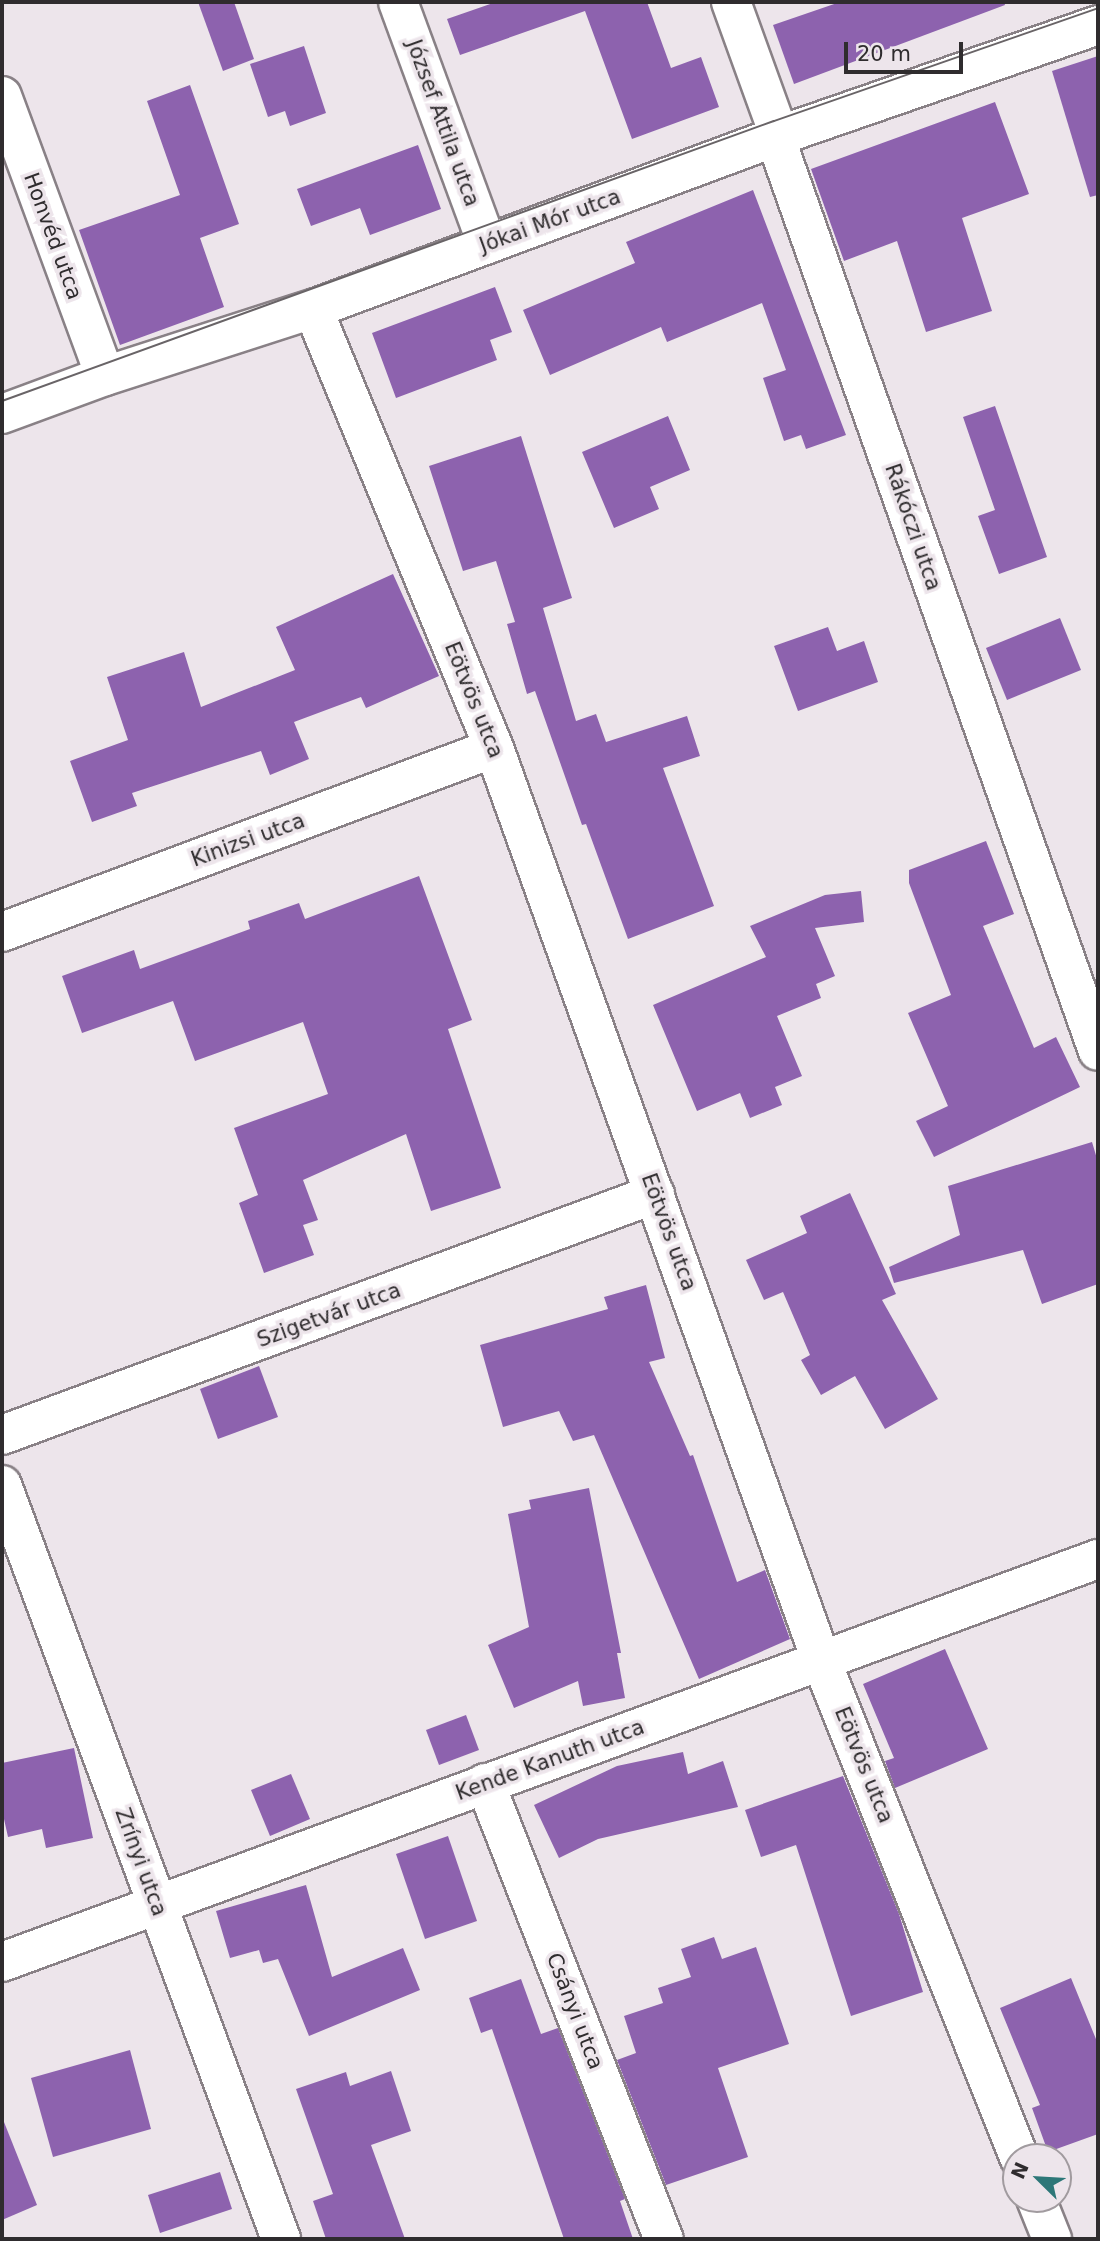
<!DOCTYPE html>
<html>
<head>
<meta charset="utf-8">
<style>
	body { margin:0 }
	#map { position:relative; width:1100px; height:2241px; overflow:hidden; background:#ede5eb; font-family:"DejaVu Sans",sans-serif }
	div>[style] { position:absolute }
	.building>* { inset:0; background:#8d62ae }
	.roads { filter:drop-shadow(2px 0 #898186) drop-shadow(-2px 0 #898186) drop-shadow(0 2px #898186) drop-shadow(0 -2px #898186) }
	.minor>* { height:38px; margin:-19px; padding:0 19px; transform-origin:19px; border-radius:19px; background:#fff }
	.tram>* { height:2px; margin:-1px; padding:0 1px; transform-origin:1px; border-radius:1px; background:#696467 }
	span { translate:-50% -50%; white-space:nowrap; text-align:center; line-height:1.15; -webkit-text-stroke:7px #ede5eb; paint-order:stroke }
	.street-label { font-size:21px; color:#2f2c2e }
	.frame { position:absolute; inset:0; border:4px solid #2f2c2e; pointer-events:none }
	.north { position:absolute; left:1002px; top:2143px; width:70px; height:70px; box-sizing:border-box; background:#ede5eb; border:2px solid #a19b9f; border-radius:50%; rotate:294deg; font-size:19px; font-weight:700; line-height:28px; text-align:center; color:#2f2c2e }
	.north::after { content:''; display:block; margin:auto; width:24px; height:32px; background:#2d7778; clip-path:polygon(50% 0,100% 100%,50% 72%,0 100%) }
	.scale { position:absolute; left:844px; top:42px; width:119px; height:32px; box-sizing:border-box; border:4px solid #2f2c2e; border-top:0; padding-left:9px; font-size:21px; line-height:24px; white-space:nowrap; color:#2f2c2e; -webkit-text-stroke:5px #ede5eb; paint-order:stroke }
</style>
</head>
<body>
<div id="map">
	<div class="building">
		<div style="clip-path:polygon(198px 2px,234px 2px,254px 59px,223px 71px)"></div>
		<div style="clip-path:polygon(496px 2px,647px 2px,671px 68px,701px 57px,719px 107px,632px 139px,585px 11px,460px 55px,447px 19px)"></div>
		<div style="clip-path:polygon(840px 2px,1004px 2px,1005px 5px,794px 84px,773px 25px)"></div>
		<div style="clip-path:polygon(304px 46px,326px 113px,290px 126px,285px 111px,268px 117px,250px 64px)"></div>
		<div style="clip-path:polygon(1098px 56px,1098px 195px,1090px 197px,1052px 71px)"></div>
		<div style="clip-path:polygon(190px 85px,239px 224px,200px 238px,224px 307px,120px 345px,79px 230px,180px 195px,147px 101px)"></div>
		<div style="clip-path:polygon(995px 102px,1029px 194px,962px 218px,992px 311px,926px 332px,897px 241px,844px 261px,811px 169px)"></div>
		<div style="clip-path:polygon(418px 145px,441px 209px,370px 235px,360px 208px,311px 226px,297px 189px)"></div>
		<div style="clip-path:polygon(753px 190px,846px 435px,806px 449px,801px 435px,784px 441px,763px 378px,786px 370px,762px 303px,667px 342px,661px 327px,550px 375px,523px 310px,635px 263px,626px 242px)"></div>
		<div style="clip-path:polygon(495px 287px,512px 332px,490px 340px,497px 360px,396px 398px,372px 333px)"></div>
		<div style="clip-path:polygon(995px 406px,1047px 557px,999px 574px,978px 516px,995px 510px,963px 417px)"></div>
		<div style="clip-path:polygon(668px 416px,690px 470px,650px 487px,659px 509px,614px 528px,582px 452px)"></div>
		<div style="clip-path:polygon(521px 436px,572px 598px,543px 608px,576px 721px,596px 714px,606px 742px,687px 716px,700px 756px,663px 768px,714px 906px,628px 939px,586px 824px,582px 825px,535px 691px,527px 694px,507px 624px,515px 622px,496px 561px,463px 571px,429px 466px)"></div>
		<div style="clip-path:polygon(393px 574px,439px 676px,366px 708px,361px 697px,294px 722px,309px 759px,270px 775px,261px 751px,132px 793px,137px 806px,92px 822px,70px 761px,128px 740px,107px 677px,184px 652px,201px 707px,295px 670px,276px 627px)"></div>
		<div style="clip-path:polygon(1060px 618px,1081px 670px,1007px 700px,986px 648px)"></div>
		<div style="clip-path:polygon(828px 627px,837px 651px,864px 641px,878px 682px,798px 711px,774px 646px)"></div>
		<div style="clip-path:polygon(986px 841px,1014px 914px,983px 926px,1034px 1048px,1056px 1037px,1080px 1087px,934px 1157px,916px 1121px,948px 1106px,908px 1013px,951px 995px,909px 883px,909px 870px)"></div>
		<div style="clip-path:polygon(419px 876px,472px 1020px,448px 1029px,501px 1188px,431px 1211px,406px 1134px,303px 1180px,318px 1220px,303px 1225px,314px 1255px,264px 1273px,239px 1203px,258px 1195px,234px 1128px,328px 1094px,303px 1022px,195px 1061px,173px 1001px,82px 1033px,62px 976px,134px 950px,140px 969px,250px 929px,248px 921px,299px 903px,305px 919px)"></div>
		<div style="clip-path:polygon(861px 891px,864px 922px,815px 928px,835px 976px,816px 984px,821px 998px,777px 1016px,802px 1076px,775px 1087px,782px 1105px,750px 1118px,740px 1093px,697px 1111px,653px 1005px,766px 957px,750px 926px,825px 895px)"></div>
		<div style="clip-path:polygon(1092px 1142px,1098px 1162px,1098px 1284px,1042px 1304px,1023px 1250px,894px 1283px,889px 1267px,960px 1235px,948px 1186px)"></div>
		<div style="clip-path:polygon(850px 1193px,896px 1294px,882px 1300px,938px 1399px,885px 1429px,855px 1376px,821px 1395px,801px 1360px,810px 1355px,783px 1292px,764px 1300px,746px 1260px,807px 1233px,800px 1216px)"></div>
		<div style="clip-path:polygon(646px 1285px,665px 1358px,649px 1362px,690px 1456px,693px 1455px,737px 1582px,765px 1570px,790px 1639px,699px 1679px,594px 1435px,573px 1441px,559px 1411px,503px 1427px,480px 1345px,608px 1309px,604px 1297px)"></div>
		<div style="clip-path:polygon(259px 1366px,278px 1417px,218px 1439px,200px 1389px)"></div>
		<div style="clip-path:polygon(589px 1488px,621px 1653px,617px 1653px,625px 1698px,583px 1706px,578px 1681px,514px 1708px,488px 1645px,529px 1627px,508px 1514px,531px 1509px,529px 1500px)"></div>
		<div style="clip-path:polygon(945px 1649px,988px 1749px,895px 1788px,885px 1761px,894px 1758px,863px 1684px)"></div>
		<div style="clip-path:polygon(466px 1715px,479px 1750px,439px 1765px,426px 1730px)"></div>
		<div style="clip-path:polygon(74px 1748px,93px 1838px,46px 1848px,42px 1829px,8px 1837px,2px 1810px,2px 1763px)"></div>
		<div style="clip-path:polygon(683px 1752px,688px 1774px,723px 1761px,738px 1807px,598px 1839px,559px 1858px,534px 1805px,617px 1766px)"></div>
		<div style="clip-path:polygon(291px 1774px,310px 1819px,270px 1836px,251px 1790px)"></div>
		<div style="clip-path:polygon(843px 1776px,899px 1914px,923px 1992px,851px 2016px,796px 1845px,761px 1857px,745px 1810px)"></div>
		<div style="clip-path:polygon(448px 1836px,477px 1921px,425px 1939px,396px 1854px)"></div>
		<div style="clip-path:polygon(306px 1885px,332px 1977px,403px 1948px,420px 1990px,309px 2036px,278px 1959px,263px 1963px,259px 1950px,230px 1958px,216px 1911px)"></div>
		<div style="clip-path:polygon(714px 1937px,722px 1959px,756px 1947px,789px 2044px,718px 2068px,748px 2157px,666px 2185px,617px 2060px,636px 2053px,624px 2016px,663px 2003px,658px 1988px,691px 1977px,681px 1949px)"></div>
		<div style="clip-path:polygon(1071px 1978px,1098px 2044px,1098px 2134px,1048px 2152px,1032px 2108px,1040px 2105px,1000px 2008px)"></div>
		<div style="clip-path:polygon(521px 1979px,541px 2034px,558px 2028px,625px 2199px,620px 2201px,633px 2239px,564px 2239px,492px 2029px,481px 2033px,469px 1998px)"></div>
		<div style="clip-path:polygon(130px 2050px,151px 2129px,53px 2157px,31px 2078px)"></div>
		<div style="clip-path:polygon(391px 2071px,411px 2131px,371px 2145px,405px 2239px,326px 2239px,313px 2201px,333px 2194px,296px 2089px,346px 2072px,350px 2086px)"></div>
		<div style="clip-path:polygon(4px 2122px,37px 2205px,2px 2220px,2px 2123px)"></div>
		<div style="clip-path:polygon(220px 2172px,232px 2209px,160px 2233px,148px 2195px)"></div>
	</div>
	<div class="roads">
		<div class="minor">
			<div style="left:398px;top:2px;width:258px;rotate:69.8deg"></div>
			<div style="left:731px;top:2px;width:127px;rotate:70.1deg"></div>
			<div style="left:774px;top:121px;width:16px;rotate:86deg"></div>
			<div style="left:775px;top:137px;width:969px;rotate:70.54deg"></div>
			<div style="left:2px;top:96px;width:298px;rotate:69.8deg"></div>
			<div style="left:313px;top:309px;width:475px;rotate:67.6deg"></div>
			<div style="left:494px;top:748px;width:969px;rotate:70.27deg"></div>
			<div style="left:821px;top:1660px;width:535px;rotate:68.28deg"></div>
			<div style="left:2px;top:414px;width:110px;rotate:-20.3deg"></div>
			<div style="left:105px;top:376px;width:219px;rotate:-17.9deg"></div>
			<div style="left:313px;top:309px;width:493px;rotate:-20.4deg"></div>
			<div style="left:775px;top:137px;width:342px;rotate:-19.1deg"></div>
			<div style="left:2px;top:932px;width:525px;rotate:-20.5deg"></div>
			<div style="left:2px;top:1435px;width:696px;rotate:-20.26deg"></div>
			<div style="left:2px;top:1485px;width:804px;rotate:69.69deg"></div>
			<div style="left:485px;top:1783px;width:490px;rotate:68.6deg"></div>
			<div style="left:2px;top:1962px;width:1168px;rotate:-20.19deg"></div>
			<div style="left:1036px;top:2199px;width:43px;rotate:68.2deg"></div>
		</div>
	</div>
	<div class="tram">
		<div style="left:2px;top:401px;width:821px;rotate:-19.94deg"></div>
		<div style="left:774px;top:121px;width:343px;rotate:-19.2deg"></div>
	</div>
	<div class="street-label">
		<span style="left:443px;top:123px;rotate:70deg">József Attila utca</span>
		<span style="left:550px;top:221px;rotate:-20deg">Jókai Mór utca</span>
		<span style="left:53px;top:236px;rotate:70deg">Honvéd utca</span>
		<span style="left:913px;top:527px;rotate:71deg">Rákóczi utca</span>
		<span style="left:474px;top:700px;rotate:68deg">Eötvös utca</span>
		<span style="left:248px;top:840px;rotate:-20deg">Kinizsi utca</span>
		<span style="left:669px;top:1232px;rotate:70deg">Eötvös utca</span>
		<span style="left:329px;top:1315px;rotate:-20deg">Szigetvár utca</span>
		<span style="left:550px;top:1760px;rotate:-20deg">Kende Kanuth utca</span>
		<span style="left:864px;top:1765px;rotate:68deg">Eötvös utca</span>
		<span style="left:141px;top:1862px;rotate:70deg">Zrínyi utca</span>
		<span style="left:575px;top:2011px;rotate:69deg">Csányi utca</span>
	</div>
	<div class="frame"></div>
	<div class="north">N</div>
	<div class="scale">20 m</div>
</div>
</body>
</html>
